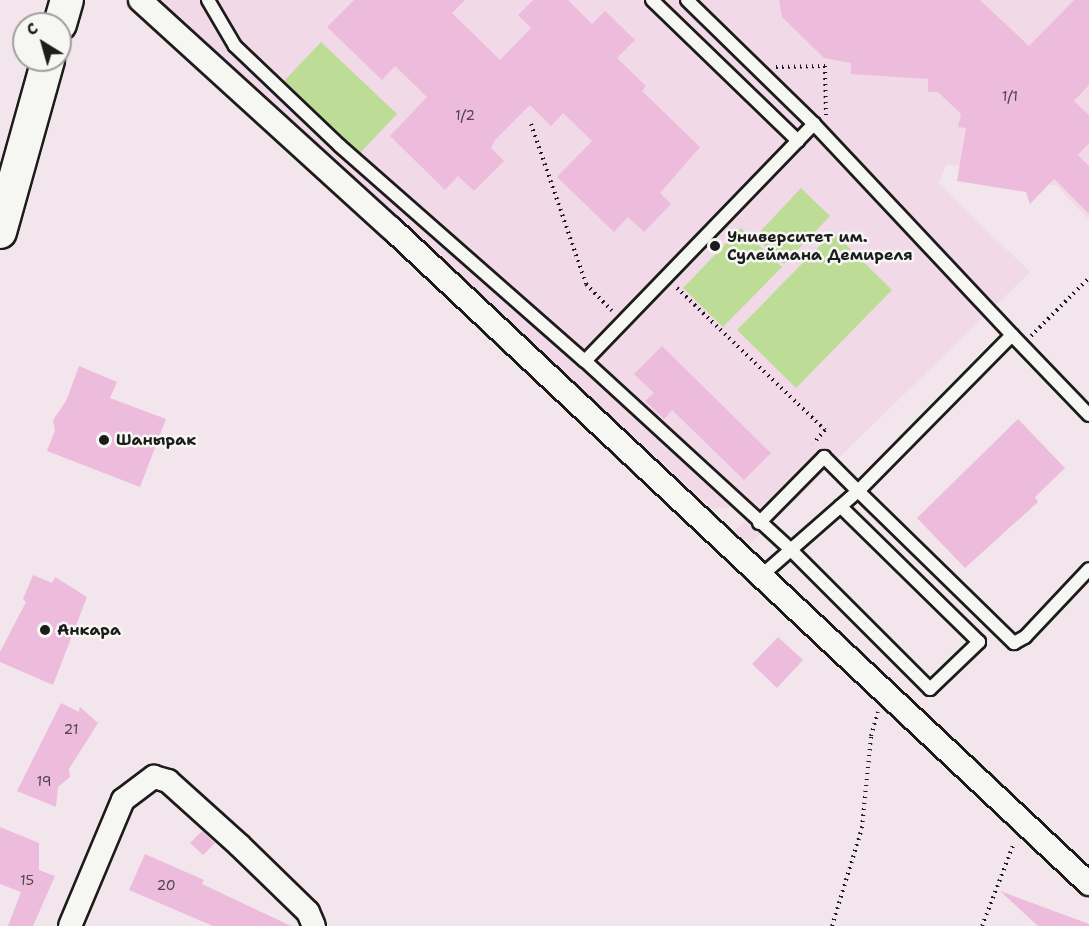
<!DOCTYPE html>
<html>
<head>
<meta charset="utf-8">
<style>
	body { margin:0 }
	#map { position:relative; width:1089px; height:926px; overflow:hidden; background:#f3e5ec; font-family:"Shantell Sans",sans-serif }
	div>[style] { position:absolute }
	.built>* { inset:0; background:#f1d9e8 }
	.green>* { inset:0; background:#bddd96 }
	.building>* { inset:0; background:#edbcdd }
	.path>* { height:4px; margin-top:-2px; transform-origin:0; background:repeating-linear-gradient(90deg,#1c1c1c 0 1.5px,transparent 0 6px) }
	.roads { filter:drop-shadow(2px 0 #1c1c1c) drop-shadow(-2px 0 #1c1c1c) drop-shadow(0 2px #1c1c1c) drop-shadow(0 -2px #1c1c1c) }
	.service>* { height:12px; margin:-6px; padding:0 6px; transform-origin:6px; border-radius:6px; background:#f6f6f2 }
	.minor>* { height:22px; margin:-11px; padding:0 11px; transform-origin:11px; border-radius:11px; background:#f6f6f2 }
	.secondary>* { height:32px; margin:-16px; padding:0 16px; transform-origin:16px; border-radius:16px; background:#f6f6f2 }
	.dots>* { width:16px; height:16px; translate:-50% -50%; box-sizing:border-box; border:3px solid #f6f6f2; border-radius:50% }
	span { translate:-50% -50%; white-space:nowrap; text-align:center; line-height:1.15; -webkit-text-stroke:5px #f6f6f2; paint-order:stroke }
	.number-label { font-size:14px; color:#50444c }
	.number-label span { -webkit-text-stroke-width:0 }
	.poi-label { font-size:16px; color:#1c1c1c; font-weight:700 }
	.left { translate:0 -50%; text-align:left }
	.north { position:absolute; left:12px; top:12px; width:60px; height:60px; box-sizing:border-box; background:#f6f6f2; border:2px solid #9f9f9c; border-radius:50%; rotate:323deg; font-size:16px; font-weight:700; line-height:24px; text-align:center; color:#1c1c1c }
	.north::after { content:''; display:block; margin:auto; width:21px; height:27px; background:#1c1c1c; clip-path:polygon(50% 0,100% 100%,50% 72%,0 100%) }
</style>
</head>
<body>
<div id="map">
	<div class="built">
		<div style="clip-path:polygon(161px 0,1089px 0,1089px 220px,1057px 186px,946px 164px,939px 184px,1030px 272px,750px 544px,733px 531px,746px 521px,731px 507px,712px 509px)"></div>
	</div>
	<div class="green">
		<div style="clip-path:polygon(321px 42px,397px 114px,360px 153px,284px 81px)"></div>
		<div style="clip-path:polygon(801px 188px,830px 216px,784px 264px,755px 237px)"></div>
		<div style="clip-path:polygon(741px 228px,782px 267px,723px 327px,683px 288px)"></div>
		<div style="clip-path:polygon(833px 232px,892px 290px,796px 388px,737px 330px)"></div>
	</div>
	<div class="building">
		<div style="clip-path:polygon(354px 0,465px 0,452px 13px,500px 60px,531px 28px,518px 15px,533px 0,568px 0,592px 24px,605px 11px,635px 40px,617px 58px,646px 86px,642px 91px,700px 147px,660px 193px,671px 204px,644px 232px,628px 217px,614px 232px,557px 177px,592px 141px,563px 113px,551px 126px,530px 105px,495px 140px,491px 148px,504px 161px,474px 191px,458px 176px,445px 190px,390px 136px,427px 97px,395px 66px,382px 80px,327px 27px)"></div>
		<div style="clip-path:polygon(779px 0,980px 0,1029px 46px,1074px 0,1089px 0,1089px 85px,1074px 101px,1089px 115px,1089px 143px,1078px 155px,1089px 166px,1089px 214px,1054px 179px,1030px 204px,1026px 192px,957px 181px,966px 128px,958px 127px,961px 114px,938px 92px,928px 92px,928px 79px,851px 74px,851px 63px,824px 58px,782px 17px)"></div>
		<div style="clip-path:polygon(662px 346px,771px 453px,744px 480px,672px 410px,664px 419px,645px 401px,654px 393px,634px 374px)"></div>
		<div style="clip-path:polygon(79px 366px,117px 382px,110px 398px,166px 419px,140px 487px,47px 451px,55px 430px,53px 420px,66px 401px)"></div>
		<div style="clip-path:polygon(1018px 419px,1065px 468px,1035px 497px,1038px 502px,965px 568px,917px 518px)"></div>
		<div style="clip-path:polygon(33px 575px,52px 583px,55px 577px,87px 597px,53px 685px,0 662px,0 652px,26px 602px,23px 599px)"></div>
		<div style="clip-path:polygon(778px 637px,803px 660px,777px 688px,752px 664px)"></div>
		<div style="clip-path:polygon(61px 703px,79px 712px,80px 707px,98px 723px,69px 769px,70px 777px,58px 787px,56px 807px,17px 791px)"></div>
		<div style="clip-path:polygon(0 827px,39px 843px,39px 870px,55px 876px,33px 926px,8px 926px,21px 892px,0 884px)"></div>
		<div style="clip-path:polygon(202px 831px,215px 843px,203px 855px,190px 843px)"></div>
		<div style="clip-path:polygon(145px 854px,204px 880px,202px 884px,291px 926px,213px 926px,129px 890px)"></div>
		<div style="clip-path:polygon(1000px 891px,1089px 924px,1089px 926px,1038px 926px)"></div>
	</div>
	<div class="path">
		<div style="left:776px;top:67px;width:49px;rotate:-1.2deg"></div>
		<div style="left:825px;top:66px;width:49px;rotate:88.8deg"></div>
		<div style="left:531px;top:124px;width:169px;rotate:71deg"></div>
		<div style="left:586px;top:284px;width:37px;rotate:46deg"></div>
		<div style="left:677px;top:288px;width:205px;rotate:43.8deg"></div>
		<div style="left:825px;top:430px;width:18px;rotate:131deg"></div>
		<div style="left:1031px;top:336px;width:82px;rotate:-45deg"></div>
		<div style="left:832px;top:926px;width:102px;rotate:-73deg"></div>
		<div style="left:862px;top:828px;width:92px;rotate:-84.4deg"></div>
		<div style="left:871px;top:736px;width:25px;rotate:-74deg"></div>
		<div style="left:982px;top:926px;width:89px;rotate:-68.9deg"></div>
	</div>
	<div class="roads">
		<div class="service">
			<div style="left:208px;top:0;width:53px;rotate:59.6deg"></div>
			<div style="left:235px;top:46px;width:145px;rotate:43.6deg"></div>
			<div style="left:340px;top:146px;width:326px;rotate:41.3deg"></div>
			<div style="left:585px;top:361px;width:330px;rotate:-46deg"></div>
			<div style="left:652px;top:0;width:203px;rotate:44deg"></div>
			<div style="left:687px;top:0;width:177px;rotate:44.3deg"></div>
			<div style="left:814px;top:124px;width:289px;rotate:46.8deg"></div>
			<div style="left:585px;top:361px;width:278px;rotate:42.5deg"></div>
			<div style="left:790px;top:549px;width:198px;rotate:45deg"></div>
			<div style="left:930px;top:689px;width:68px;rotate:-43.8deg"></div>
			<div style="left:979px;top:642px;width:194px;rotate:-135.6deg"></div>
			<div style="left:1089px;top:415px;width:111px;rotate:-133.9deg"></div>
			<div style="left:1012px;top:335px;width:219px;rotate:134.6deg"></div>
			<div style="left:858px;top:491px;width:218px;rotate:44.3deg"></div>
			<div style="left:1014px;top:643px;width:13px;rotate:-29deg"></div>
			<div style="left:1025px;top:637px;width:93px;rotate:-46.7deg"></div>
			<div style="left:759px;top:523px;width:93px;rotate:-45.4deg"></div>
			<div style="left:824px;top:457px;width:48px;rotate:45deg"></div>
			<div style="left:858px;top:491px;width:128px;rotate:138.8deg"></div>
		</div>
		<div class="minor">
			<div style="left:140px;top:0;width:339px;rotate:42.3deg"></div>
			<div style="left:391px;top:228px;width:958px;rotate:43.22deg"></div>
			<div style="left:70px;top:926px;width:137px;rotate:-67.2deg"></div>
			<div style="left:123px;top:800px;width:39px;rotate:-37deg"></div>
			<div style="left:154px;top:777px;width:15px;rotate:16deg"></div>
			<div style="left:168px;top:781px;width:96px;rotate:42deg"></div>
			<div style="left:239px;top:845px;width:96px;rotate:44.2deg"></div>
			<div style="left:308px;top:912px;width:15px;rotate:67deg"></div>
		</div>
		<div class="secondary">
			<div style="left:60px;top:24px;width:25px;rotate:-74deg"></div>
			<div style="left:0;top:232px;width:179px;rotate:-74.4deg"></div>
		</div>
	</div>
	<div class="dots">
		<div style="left:715px;top:246px;background:#1c1c1c"></div>
		<div style="left:104px;top:440px;background:#1c1c1c"></div>
		<div style="left:45px;top:630px;background:#1c1c1c"></div>
	</div>
	<div class="number-label">
		<span style="left:1010px;top:96px">1/1</span>
		<span style="left:465px;top:115px">1/2</span>
		<span style="left:71px;top:729px">21</span>
		<span style="left:44px;top:781px">19</span>
		<span style="left:27px;top:880px">15</span>
		<span style="left:166px;top:885px">20</span>
	</div>
	<div class="poi-label">
		<span class="left" style="left:727px;top:246px">Университет им.<br>Сулеймана Демиреля</span>
		<span class="left" style="left:116px;top:440px">Шанырак</span>
		<span class="left" style="left:57px;top:630px">Анкара</span>
	</div>
	<div class="north">С</div>
</div>
</body>
</html>
